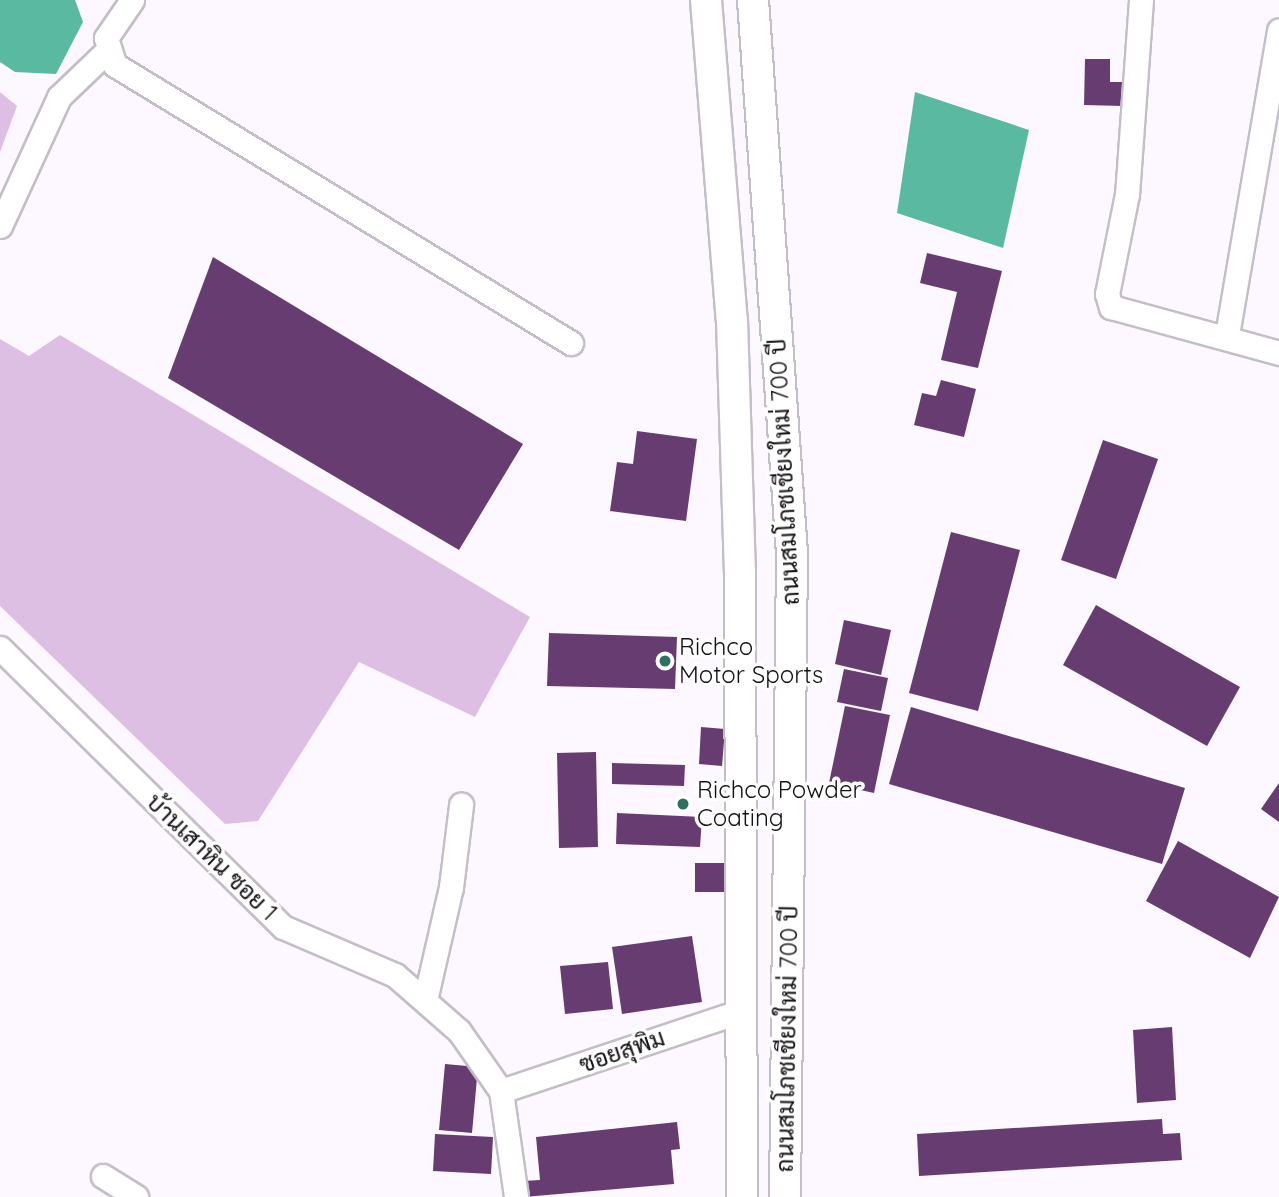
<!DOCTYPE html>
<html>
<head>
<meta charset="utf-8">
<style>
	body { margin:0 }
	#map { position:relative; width:1279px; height:1197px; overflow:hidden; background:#fdf7ff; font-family:Quicksand,Sarabun,sans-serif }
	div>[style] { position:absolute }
	.green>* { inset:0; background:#ddbfe4 }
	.water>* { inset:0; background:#5ab9a1 }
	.building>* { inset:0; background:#663c71 }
	.roads { filter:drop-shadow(2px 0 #c5bdc7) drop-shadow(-2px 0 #c5bdc7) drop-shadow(0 2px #c5bdc7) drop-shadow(0 -2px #c5bdc7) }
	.minor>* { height:23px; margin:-11.5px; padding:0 11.5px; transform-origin:11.5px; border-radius:11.5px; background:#fff }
	.major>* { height:30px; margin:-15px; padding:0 15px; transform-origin:15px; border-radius:15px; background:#fff }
	.dots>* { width:19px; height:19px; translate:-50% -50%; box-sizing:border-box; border:4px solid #fff; border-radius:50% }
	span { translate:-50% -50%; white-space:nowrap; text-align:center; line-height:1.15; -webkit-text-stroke:7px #fff; paint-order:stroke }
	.street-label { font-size:24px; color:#141115 }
	.poi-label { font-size:24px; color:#141115 }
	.left { translate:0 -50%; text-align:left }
</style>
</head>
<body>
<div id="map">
	<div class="green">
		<div style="clip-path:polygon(0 92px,17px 106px,0 152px)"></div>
		<div style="clip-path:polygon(60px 335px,530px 617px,475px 717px,359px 662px,258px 821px,225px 824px,0 606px,0 339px,29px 356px)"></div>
	</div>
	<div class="water">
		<div style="clip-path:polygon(0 0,75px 0,83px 22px,56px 74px,15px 72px,0 62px)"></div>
		<div style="clip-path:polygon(915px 92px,1029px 130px,1003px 248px,897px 213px)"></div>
	</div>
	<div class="building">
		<div style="clip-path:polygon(1085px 59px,1110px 59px,1110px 82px,1123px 82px,1123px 106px,1084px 105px)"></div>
		<div style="clip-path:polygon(927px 253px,1002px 271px,978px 368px,941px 360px,957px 292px,920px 283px)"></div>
		<div style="clip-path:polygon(213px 257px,523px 444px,459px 550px,168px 378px)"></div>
		<div style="clip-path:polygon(941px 380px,976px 389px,964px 437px,914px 425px,922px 393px,936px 396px)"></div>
		<div style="clip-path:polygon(637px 431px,697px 439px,686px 521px,610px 511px,617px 462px,633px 464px)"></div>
		<div style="clip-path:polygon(1103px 440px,1158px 459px,1116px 579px,1061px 560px)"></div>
		<div style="clip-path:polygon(951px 532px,1020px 550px,978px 711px,909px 693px)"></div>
		<div style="clip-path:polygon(1096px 605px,1240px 687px,1207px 746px,1063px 665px)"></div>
		<div style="clip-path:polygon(844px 620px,891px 630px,881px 675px,835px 664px)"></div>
		<div style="clip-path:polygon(549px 633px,677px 637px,675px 689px,547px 686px)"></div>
		<div style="clip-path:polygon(844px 669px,888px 678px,881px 711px,837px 702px)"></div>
		<div style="clip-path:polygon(845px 706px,890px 715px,874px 793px,829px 783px)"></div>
		<div style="clip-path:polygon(911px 707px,1185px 788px,1162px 864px,889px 784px)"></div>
		<div style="clip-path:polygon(701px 727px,725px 729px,722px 766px,699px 764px)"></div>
		<div style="clip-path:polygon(596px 752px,598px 847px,559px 848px,557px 753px)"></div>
		<div style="clip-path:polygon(612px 763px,685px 765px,684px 786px,612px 784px)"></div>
		<div style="clip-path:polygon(1279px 783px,1279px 822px,1261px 809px)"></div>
		<div style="clip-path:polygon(617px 813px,702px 817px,700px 847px,616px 844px)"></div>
		<div style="clip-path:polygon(1178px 841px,1279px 897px,1250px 958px,1146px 901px)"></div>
		<div style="clip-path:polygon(695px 863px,726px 863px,725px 892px,695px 892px)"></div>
		<div style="clip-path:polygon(692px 936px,702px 1002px,622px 1014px,612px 947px)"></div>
		<div style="clip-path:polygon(608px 962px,613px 1009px,565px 1014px,560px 966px)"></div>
		<div style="clip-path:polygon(1172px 1027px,1176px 1100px,1137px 1103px,1133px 1030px)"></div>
		<div style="clip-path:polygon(445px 1064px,478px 1067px,472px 1133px,439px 1130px)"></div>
		<div style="clip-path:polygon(1162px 1119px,1163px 1134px,1180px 1133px,1182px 1160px,919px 1176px,917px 1134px)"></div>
		<div style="clip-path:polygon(677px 1122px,680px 1149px,671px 1150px,674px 1184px,524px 1197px,523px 1181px,540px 1180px,536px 1137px)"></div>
		<div style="clip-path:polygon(435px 1134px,493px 1137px,491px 1174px,433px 1171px)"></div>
	</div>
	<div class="roads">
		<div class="minor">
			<div style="left:132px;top:0;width:46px;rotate:124.4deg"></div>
			<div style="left:106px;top:38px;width:28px;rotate:72deg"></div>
			<div style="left:115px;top:65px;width:534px;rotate:31.37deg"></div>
			<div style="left:1141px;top:0;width:195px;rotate:94.1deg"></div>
			<div style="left:1127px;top:194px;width:102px;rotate:101.3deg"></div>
			<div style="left:1107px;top:294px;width:14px;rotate:73deg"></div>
			<div style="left:1111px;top:307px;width:174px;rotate:15.3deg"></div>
			<div style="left:0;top:226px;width:142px;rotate:-65.4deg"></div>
			<div style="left:59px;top:97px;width:65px;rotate:-43.8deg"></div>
			<div style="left:1227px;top:335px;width:309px;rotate:-80.3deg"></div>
			<div style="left:0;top:648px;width:397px;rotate:44.6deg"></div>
			<div style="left:283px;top:927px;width:122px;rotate:23.2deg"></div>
			<div style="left:395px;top:975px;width:85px;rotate:41.2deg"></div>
			<div style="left:459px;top:1031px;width:73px;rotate:55deg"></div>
			<div style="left:501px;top:1091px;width:107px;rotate:81.9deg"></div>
			<div style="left:426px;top:996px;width:112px;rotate:-77.1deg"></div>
			<div style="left:451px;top:887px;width:83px;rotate:-83deg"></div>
			<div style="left:501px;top:1091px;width:254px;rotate:-18.4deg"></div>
			<div style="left:103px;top:1176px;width:39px;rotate:32deg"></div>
		</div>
		<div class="major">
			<div style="left:706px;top:0;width:321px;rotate:85.4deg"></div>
			<div style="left:732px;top:320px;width:253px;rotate:88.2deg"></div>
			<div style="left:740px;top:573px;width:624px;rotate:89.82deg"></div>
			<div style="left:753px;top:0;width:554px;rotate:85.97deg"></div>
			<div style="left:792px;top:553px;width:644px;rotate:90.62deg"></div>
		</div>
	</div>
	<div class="dots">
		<div style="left:665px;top:661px;background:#2f7161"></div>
		<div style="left:683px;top:804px;background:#2f7161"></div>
	</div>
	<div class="street-label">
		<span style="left:784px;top:472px;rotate:-93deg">ถนนสมโภชเชียงใหม่ 700 ปี</span>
		<span style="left:212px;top:857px;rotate:44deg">บ้านเสาหิน ซอย 1</span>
		<span style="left:787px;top:1039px;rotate:-89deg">ถนนสมโภชเชียงใหม่ 700 ปี</span>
		<span style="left:622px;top:1051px;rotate:-19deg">ซอยสุพิม</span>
	</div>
	<div class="poi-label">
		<span class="left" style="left:679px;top:661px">Richco<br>Motor Sports</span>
		<span class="left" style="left:697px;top:804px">Richco Powder<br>Coating</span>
	</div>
</div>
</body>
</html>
